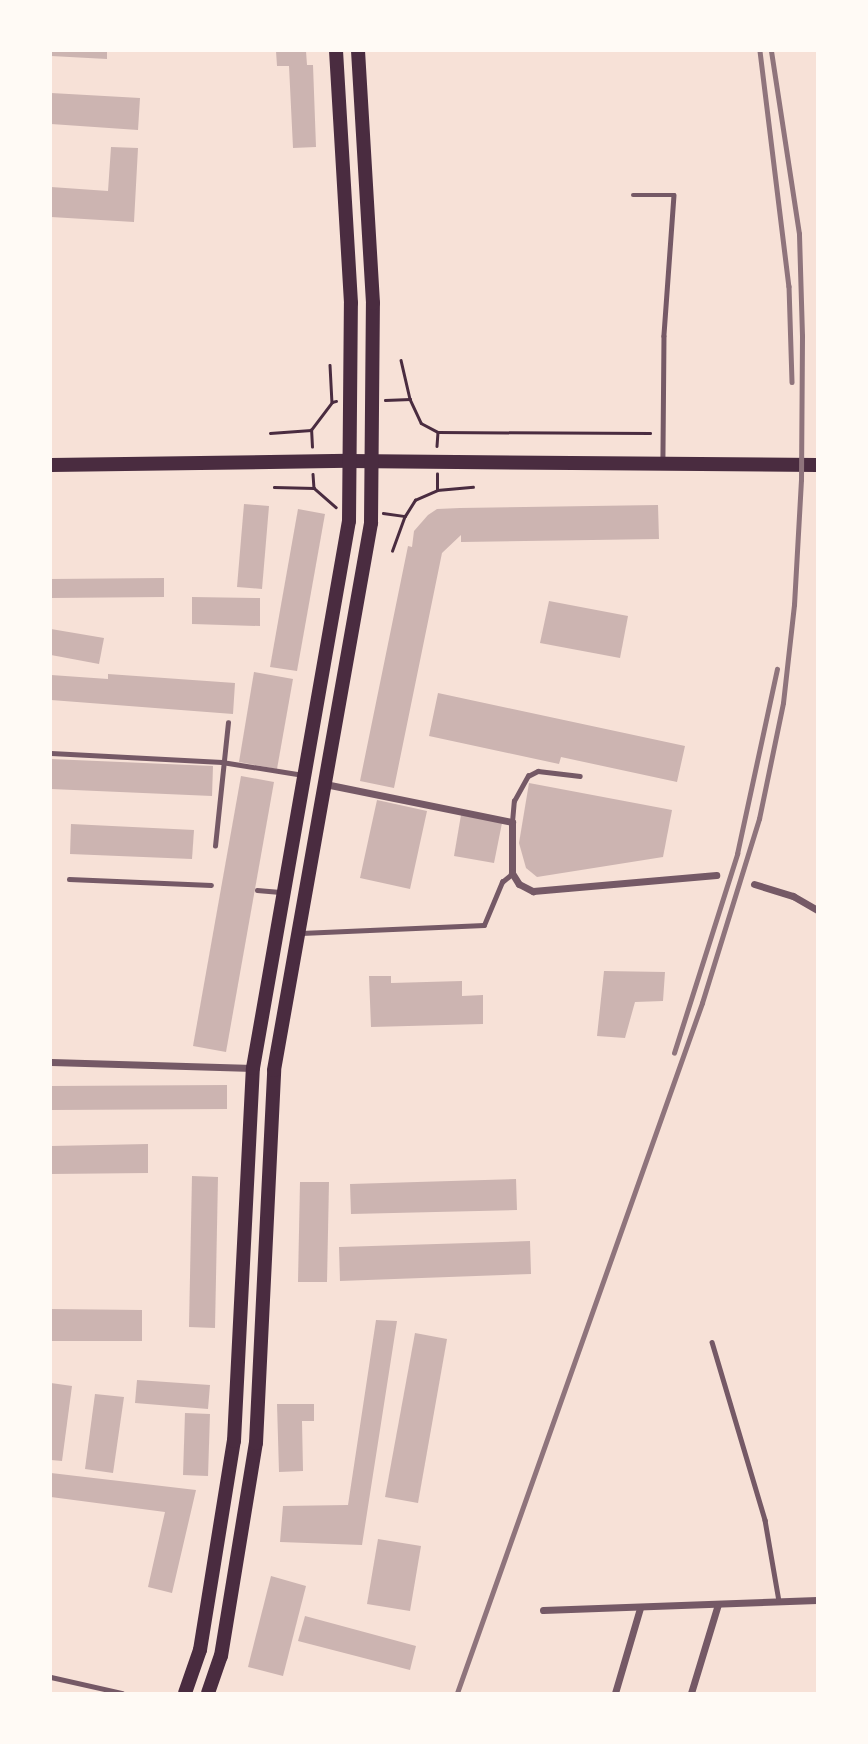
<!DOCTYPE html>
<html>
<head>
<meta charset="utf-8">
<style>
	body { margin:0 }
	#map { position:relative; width:868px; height:1744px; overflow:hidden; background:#f7e1d7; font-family:Poppins,sans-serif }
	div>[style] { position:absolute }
	.building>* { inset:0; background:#ccb4b1 }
	.path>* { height:2.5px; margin:-1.25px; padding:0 1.25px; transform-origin:1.25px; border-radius:1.25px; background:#4a2c40 }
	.service>* { height:4.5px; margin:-2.25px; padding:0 2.25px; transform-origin:2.25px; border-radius:2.25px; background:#755966 }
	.minor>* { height:7px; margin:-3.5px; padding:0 3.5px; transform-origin:3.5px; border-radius:3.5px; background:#755966 }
	.primary>* { height:14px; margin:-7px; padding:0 7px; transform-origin:7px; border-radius:7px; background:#4a2c40 }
	.rail>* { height:4.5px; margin:-2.25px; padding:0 2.25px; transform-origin:2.25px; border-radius:2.25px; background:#8f747c }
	span { translate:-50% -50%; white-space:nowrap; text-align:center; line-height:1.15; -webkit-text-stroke:5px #fffaf5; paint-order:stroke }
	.frame { position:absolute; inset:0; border:52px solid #fffaf5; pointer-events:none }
</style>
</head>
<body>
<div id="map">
	<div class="building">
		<div style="clip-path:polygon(51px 51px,107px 51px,107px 59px,51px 56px)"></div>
		<div style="clip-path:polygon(276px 51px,306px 51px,307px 65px,313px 65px,316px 147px,293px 148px,289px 66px,277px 66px)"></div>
		<div style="clip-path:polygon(51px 93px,140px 98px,138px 130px,51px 124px)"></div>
		<div style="clip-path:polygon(111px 147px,138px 148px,134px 222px,51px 217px,51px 187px,108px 191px)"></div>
		<div style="clip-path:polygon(244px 504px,269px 506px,262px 589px,237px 587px)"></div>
		<div style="clip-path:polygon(658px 505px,659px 539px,461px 542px,461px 535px,442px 553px,394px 788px,360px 781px,408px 546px,412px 547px,414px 531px,428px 515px,437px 509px,460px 508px)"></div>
		<div style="clip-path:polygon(298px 509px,325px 514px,297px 671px,270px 667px)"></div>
		<div style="clip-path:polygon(164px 578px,164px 597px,51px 598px,51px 579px)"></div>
		<div style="clip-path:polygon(192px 597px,260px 598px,260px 626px,192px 624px)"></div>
		<div style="clip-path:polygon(549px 601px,628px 616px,620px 658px,540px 643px)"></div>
		<div style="clip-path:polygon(51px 629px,104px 638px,99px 664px,51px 655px)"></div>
		<div style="clip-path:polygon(254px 672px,293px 679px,277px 769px,239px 762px)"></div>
		<div style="clip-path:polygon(108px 674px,235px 683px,233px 714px,51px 700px,51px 675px,108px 679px)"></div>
		<div style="clip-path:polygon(438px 693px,685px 746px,677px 782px,561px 757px,559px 764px,429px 736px)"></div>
		<div style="clip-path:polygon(51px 759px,213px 766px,212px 796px,51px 789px)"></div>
		<div style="clip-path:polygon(241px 776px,274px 782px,226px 1052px,193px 1046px)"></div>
		<div style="clip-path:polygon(529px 783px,672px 810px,663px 857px,537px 877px,526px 868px,519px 843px)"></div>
		<div style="clip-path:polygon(377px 800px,427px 811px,410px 889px,360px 878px)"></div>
		<div style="clip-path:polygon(461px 815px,502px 823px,494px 863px,454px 856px)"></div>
		<div style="clip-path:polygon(71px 824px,194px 830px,192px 859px,70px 854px)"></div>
		<div style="clip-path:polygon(604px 971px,665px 972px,663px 1001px,635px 1002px,625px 1038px,597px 1036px)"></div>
		<div style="clip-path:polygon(369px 976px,391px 976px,391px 983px,462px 981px,462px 996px,483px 995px,483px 1024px,371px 1027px)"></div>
		<div style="clip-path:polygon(227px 1085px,227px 1109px,51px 1110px,51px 1086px)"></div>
		<div style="clip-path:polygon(148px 1144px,148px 1173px,51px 1174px,51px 1146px)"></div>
		<div style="clip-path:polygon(192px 1176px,218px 1177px,215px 1328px,189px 1327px)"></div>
		<div style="clip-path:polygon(516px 1179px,517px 1210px,351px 1214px,350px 1184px)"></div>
		<div style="clip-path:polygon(300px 1182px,329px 1182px,327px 1282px,298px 1282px)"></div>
		<div style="clip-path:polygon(530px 1241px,531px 1274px,340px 1281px,339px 1247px)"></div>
		<div style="clip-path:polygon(51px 1309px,142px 1310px,142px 1341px,51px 1341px)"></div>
		<div style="clip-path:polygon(376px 1320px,397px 1321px,362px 1545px,280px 1542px,283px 1506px,348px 1505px)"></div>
		<div style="clip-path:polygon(415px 1333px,447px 1339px,418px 1503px,385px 1497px)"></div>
		<div style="clip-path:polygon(137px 1380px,210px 1385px,208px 1409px,135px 1403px)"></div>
		<div style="clip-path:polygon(51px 1383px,72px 1386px,62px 1461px,51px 1460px)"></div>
		<div style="clip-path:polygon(95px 1394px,124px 1397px,113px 1473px,85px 1469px)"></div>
		<div style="clip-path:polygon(277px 1404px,314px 1404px,314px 1421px,302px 1421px,303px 1471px,279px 1472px)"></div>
		<div style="clip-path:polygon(185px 1413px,210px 1414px,208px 1476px,183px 1475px)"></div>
		<div style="clip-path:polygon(51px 1473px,196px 1490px,172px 1593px,148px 1587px,165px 1512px,51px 1497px)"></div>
		<div style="clip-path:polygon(378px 1539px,421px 1546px,410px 1611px,367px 1604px)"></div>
		<div style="clip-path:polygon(271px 1576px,306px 1586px,283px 1676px,248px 1667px)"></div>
		<div style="clip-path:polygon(305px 1616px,416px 1646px,410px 1670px,298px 1641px)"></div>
	</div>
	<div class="path">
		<div style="left:401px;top:360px;width:40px;rotate:77deg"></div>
		<div style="left:410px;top:399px;width:26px;rotate:65deg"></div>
		<div style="left:421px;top:423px;width:19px;rotate:28deg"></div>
		<div style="left:438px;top:432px;width:14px;rotate:94deg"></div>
		<div style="left:330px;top:365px;width:37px;rotate:87deg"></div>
		<div style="left:385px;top:400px;width:25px;rotate:-2deg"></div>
		<div style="left:438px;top:432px;width:212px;rotate:0.3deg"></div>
		<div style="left:270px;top:433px;width:41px;rotate:-4.2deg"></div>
		<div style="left:312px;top:447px;width:17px;rotate:-93deg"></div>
		<div style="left:311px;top:430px;width:35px;rotate:-53deg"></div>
		<div style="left:332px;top:402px;width:4px;rotate:-14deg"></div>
		<div style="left:313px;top:474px;width:14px;rotate:86deg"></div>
		<div style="left:314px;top:488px;width:29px;rotate:41deg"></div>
		<div style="left:274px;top:487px;width:40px;rotate:1.4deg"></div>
		<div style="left:437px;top:490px;width:36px;rotate:-5deg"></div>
		<div style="left:383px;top:513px;width:22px;rotate:8deg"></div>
		<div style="left:405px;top:516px;width:19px;rotate:-58deg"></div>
		<div style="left:415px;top:500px;width:24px;rotate:-24deg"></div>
		<div style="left:437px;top:490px;width:16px;rotate:-90deg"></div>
		<div style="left:392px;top:551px;width:37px;rotate:-70deg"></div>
	</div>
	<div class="service">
		<div style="left:633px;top:195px;width:41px"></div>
		<div style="left:674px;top:195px;width:141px;rotate:94.1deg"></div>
		<div style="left:664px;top:336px;width:124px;rotate:90.5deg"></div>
		<div style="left:51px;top:753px;width:171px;rotate:3deg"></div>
		<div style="left:222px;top:762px;width:82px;rotate:9.1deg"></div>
		<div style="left:512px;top:822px;width:21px;rotate:-85deg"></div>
		<div style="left:514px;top:801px;width:29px;rotate:-61deg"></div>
		<div style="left:528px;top:776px;width:11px;rotate:-27deg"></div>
		<div style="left:538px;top:771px;width:42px;rotate:6.8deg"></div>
		<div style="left:215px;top:846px;width:124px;rotate:-84deg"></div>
		<div style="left:69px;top:879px;width:142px;rotate:2.4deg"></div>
		<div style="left:257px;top:890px;width:23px;rotate:5deg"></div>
		<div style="left:301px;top:933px;width:183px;rotate:-2.5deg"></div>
		<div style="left:484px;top:925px;width:47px;rotate:-67.3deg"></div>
		<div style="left:502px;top:882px;width:13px;rotate:-39deg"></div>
		<div style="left:712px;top:1342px;width:186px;rotate:73.4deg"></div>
		<div style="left:765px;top:1520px;width:82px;rotate:80.2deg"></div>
		<div style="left:51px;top:1677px;width:73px;rotate:12.7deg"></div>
	</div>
	<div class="minor">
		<div style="left:325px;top:784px;width:191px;rotate:11.5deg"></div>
		<div style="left:512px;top:822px;width:51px;rotate:90deg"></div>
		<div style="left:512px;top:873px;width:13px;rotate:58deg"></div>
		<div style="left:519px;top:884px;width:16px;rotate:27deg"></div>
		<div style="left:533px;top:891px;width:184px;rotate:-5deg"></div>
		<div style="left:754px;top:884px;width:41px;rotate:17.1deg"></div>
		<div style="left:793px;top:896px;width:28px;rotate:30deg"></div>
		<div style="left:51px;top:1062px;width:202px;rotate:1.7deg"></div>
		<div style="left:543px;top:1610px;width:274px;rotate:-2.1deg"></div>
		<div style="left:615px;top:1693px;width:89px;rotate:-73.6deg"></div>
		<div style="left:691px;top:1693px;width:93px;rotate:-73.1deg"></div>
	</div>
	<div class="primary">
		<div style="left:51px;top:465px;width:298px;rotate:-0.8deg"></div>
		<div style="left:349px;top:461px;width:468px;rotate:0.5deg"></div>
		<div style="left:185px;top:1693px;width:46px;rotate:-70.8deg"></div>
		<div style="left:200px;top:1650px;width:212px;rotate:-80.8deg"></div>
		<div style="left:234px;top:1441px;width:373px;rotate:-87.1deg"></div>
		<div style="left:253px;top:1068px;width:555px;rotate:-80.05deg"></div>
		<div style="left:349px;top:521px;width:218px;rotate:-89.5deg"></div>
		<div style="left:351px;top:303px;width:252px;rotate:-93.4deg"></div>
		<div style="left:208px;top:1693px;width:39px;rotate:-71deg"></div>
		<div style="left:221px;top:1656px;width:216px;rotate:-80.7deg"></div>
		<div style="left:256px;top:1443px;width:373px;rotate:-87.2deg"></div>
		<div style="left:274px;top:1070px;width:556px;rotate:-79.94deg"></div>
		<div style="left:371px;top:523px;width:220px;rotate:-89.5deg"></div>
		<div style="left:373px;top:303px;width:252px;rotate:-93.4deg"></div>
	</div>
	<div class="rail">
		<div style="left:760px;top:51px;width:237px;rotate:83deg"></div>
		<div style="left:789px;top:286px;width:96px;rotate:88.2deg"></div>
		<div style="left:674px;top:1053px;width:209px;rotate:-72.4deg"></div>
		<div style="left:737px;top:854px;width:189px;rotate:-77.8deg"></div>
		<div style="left:457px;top:1693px;width:732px;rotate:-70.45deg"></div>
		<div style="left:702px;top:1003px;width:193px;rotate:-72.8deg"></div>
		<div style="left:759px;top:819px;width:118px;rotate:-78.3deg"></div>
		<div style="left:783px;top:703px;width:99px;rotate:-83.6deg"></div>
		<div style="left:794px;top:605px;width:125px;rotate:-86.8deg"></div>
		<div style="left:801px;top:480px;width:144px;rotate:-89.6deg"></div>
		<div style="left:802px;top:336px;width:102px;rotate:-91.7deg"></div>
		<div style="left:799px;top:234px;width:185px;rotate:-98.7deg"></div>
	</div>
	<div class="frame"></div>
</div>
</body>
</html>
